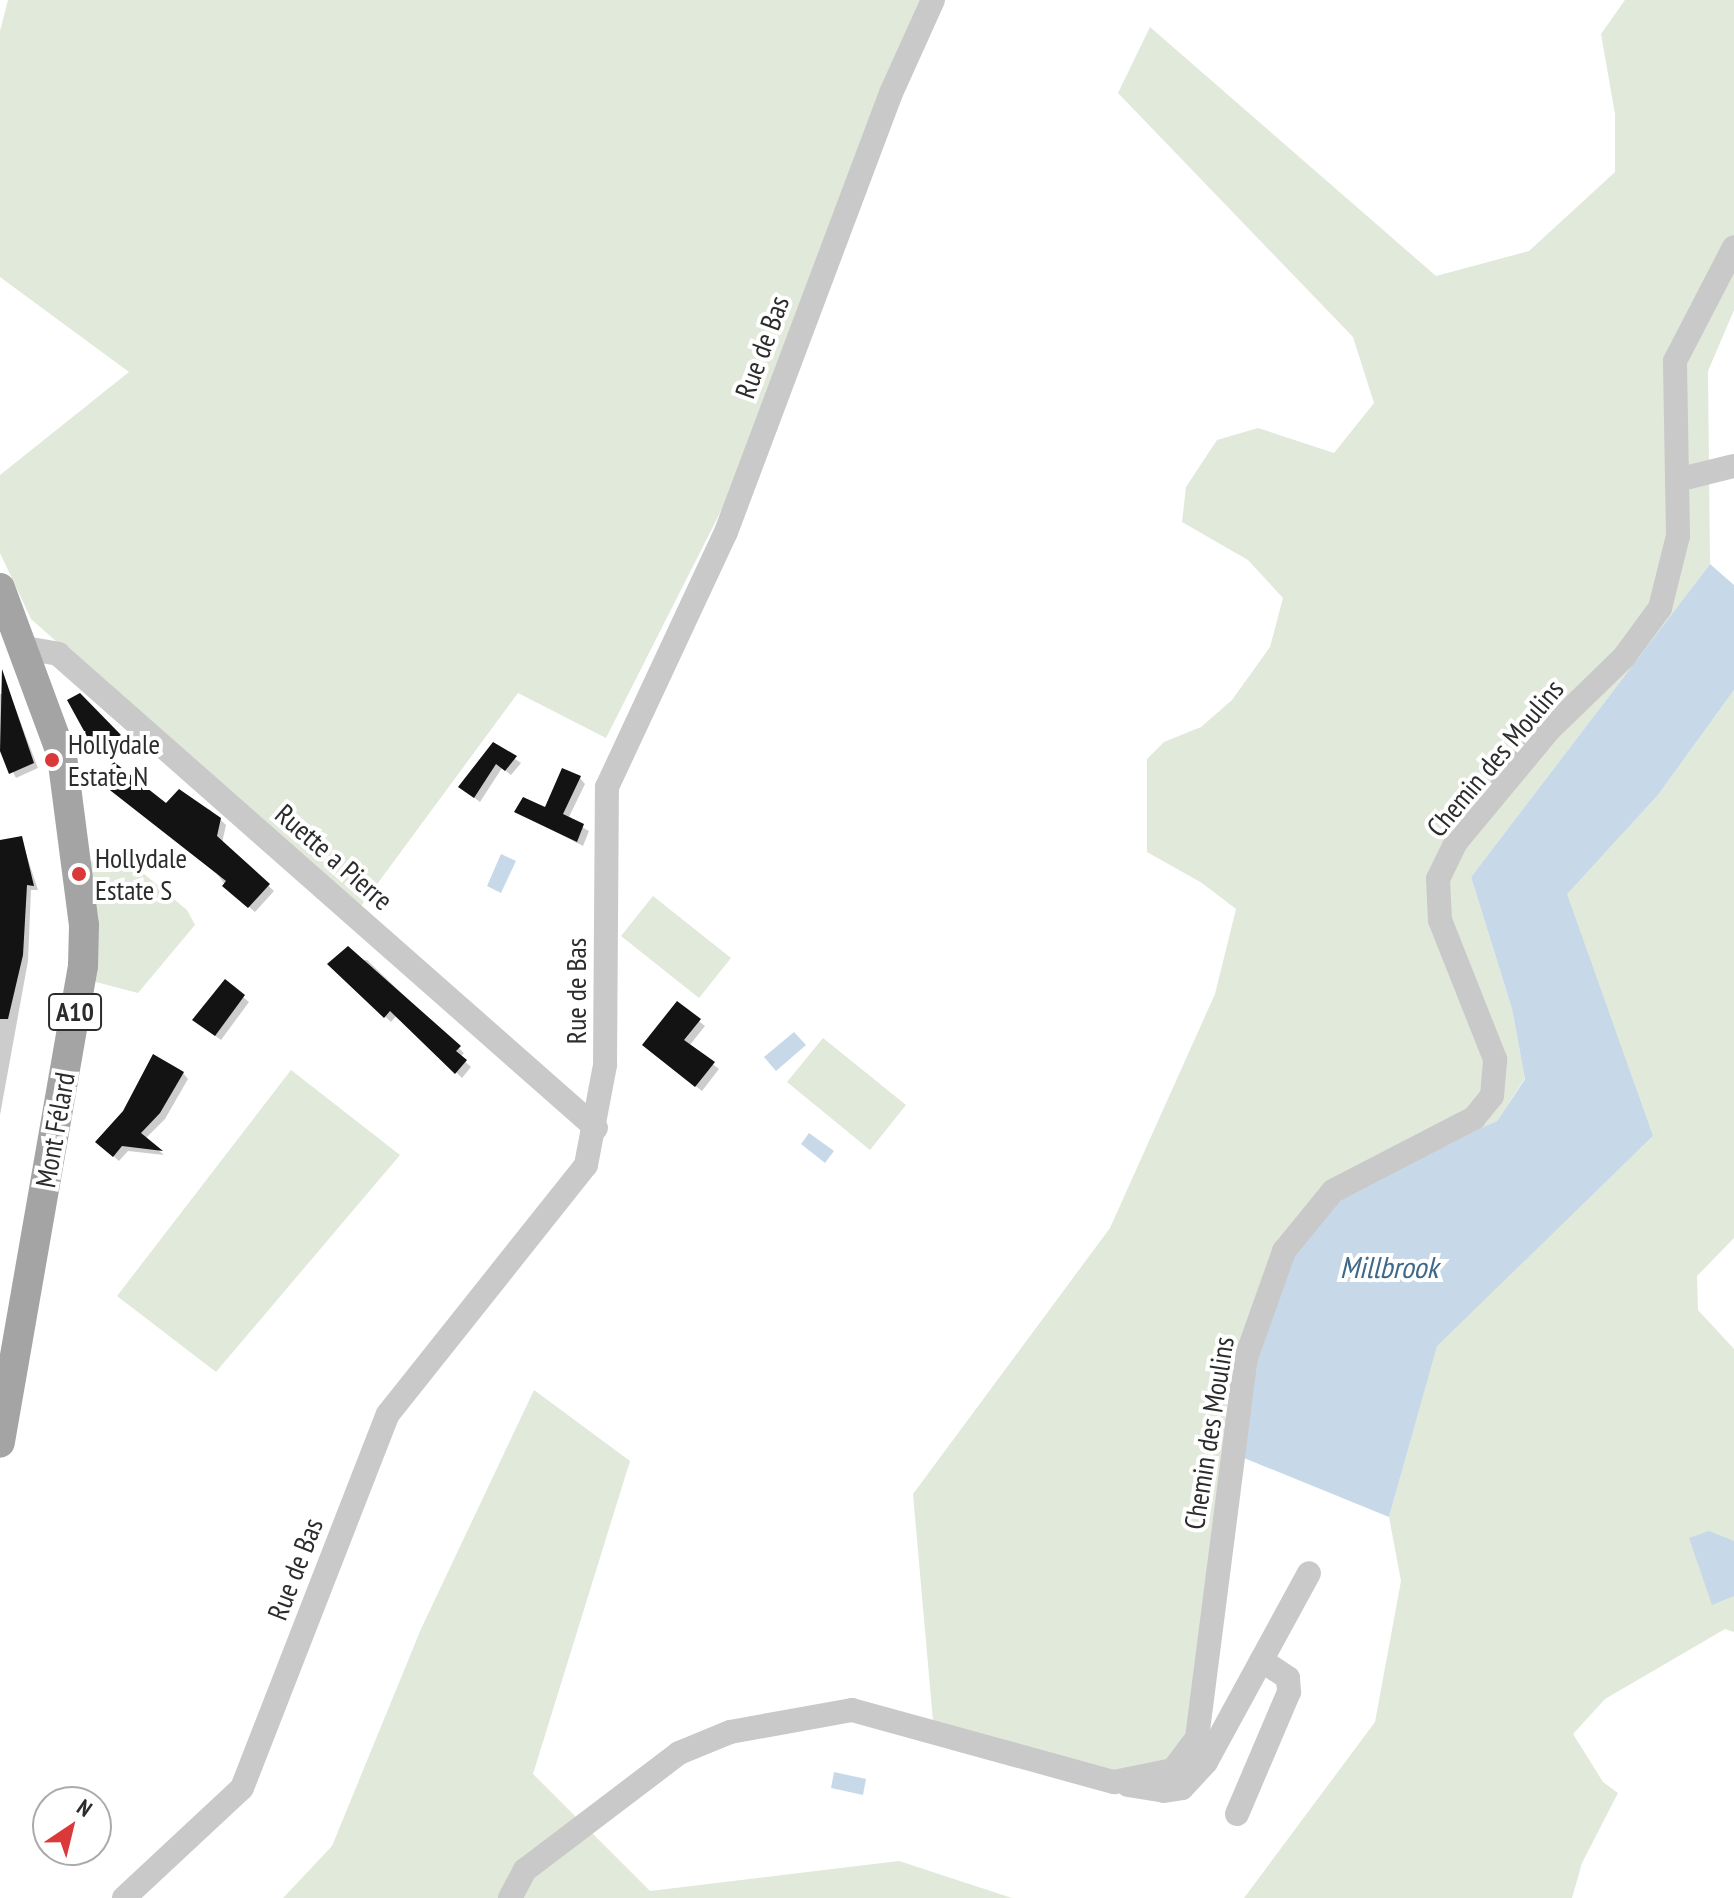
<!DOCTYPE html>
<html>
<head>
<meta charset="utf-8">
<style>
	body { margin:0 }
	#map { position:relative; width:1734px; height:1898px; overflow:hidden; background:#fff; font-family:"PT Sans Narrow",sans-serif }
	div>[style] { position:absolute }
	.green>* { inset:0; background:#e1e9da }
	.water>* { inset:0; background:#c7d9e8 }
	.shadow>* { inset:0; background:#0003 }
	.building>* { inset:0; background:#131313 }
	.minor>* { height:24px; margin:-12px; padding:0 12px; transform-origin:12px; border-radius:12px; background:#c9c9c9 }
	.major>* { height:30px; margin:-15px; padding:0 15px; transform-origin:15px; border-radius:15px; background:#a4a4a4 }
	.dots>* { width:22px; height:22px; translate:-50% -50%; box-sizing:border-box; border:4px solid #fff; border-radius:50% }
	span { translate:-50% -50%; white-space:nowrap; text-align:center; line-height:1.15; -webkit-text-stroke:8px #fff; paint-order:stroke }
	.shield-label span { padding:2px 6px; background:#fff; border:2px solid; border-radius:6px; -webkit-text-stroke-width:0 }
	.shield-label { font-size:26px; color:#2c2c2c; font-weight:700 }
	.street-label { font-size:28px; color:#2c2c2c }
	.poi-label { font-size:28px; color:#2c2c2c }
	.left { translate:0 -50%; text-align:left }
	.water-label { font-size:30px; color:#406889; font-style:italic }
	.north { position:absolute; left:32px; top:1786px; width:80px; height:80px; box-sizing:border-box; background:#fff; border:2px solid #ababab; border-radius:50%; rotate:35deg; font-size:22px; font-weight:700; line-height:32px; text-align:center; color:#2c2c2c }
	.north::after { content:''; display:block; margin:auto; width:28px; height:36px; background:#da3839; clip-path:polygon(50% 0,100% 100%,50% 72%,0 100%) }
</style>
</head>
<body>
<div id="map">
	<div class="green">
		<div style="clip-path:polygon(8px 0,925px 0,724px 505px,606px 738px,518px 693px,358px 910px,31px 619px,0 553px,0 475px,129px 372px,0 277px,0 31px)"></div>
		<div style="clip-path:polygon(1625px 0,1734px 0,1734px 310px,1708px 371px,1710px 564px,1471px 877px,1512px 1009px,1525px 1078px,1497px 1121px,1333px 1191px,1246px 1358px,1197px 1738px,1173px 1770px,1114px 1782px,934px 1732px,913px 1494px,1110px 1228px,1215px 994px,1236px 909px,1202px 883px,1147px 852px,1147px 759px,1164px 742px,1201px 727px,1232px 700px,1270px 647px,1283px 598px,1248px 560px,1182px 522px,1186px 487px,1217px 440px,1258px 428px,1334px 453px,1374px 403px,1353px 337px,1118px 93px,1150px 27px,1436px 276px,1529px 251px,1615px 172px,1615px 114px,1601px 34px)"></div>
		<div style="clip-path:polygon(1734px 690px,1734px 1238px,1697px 1276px,1698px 1310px,1734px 1349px,1734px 1632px,1725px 1629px,1605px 1699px,1573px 1734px,1603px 1782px,1618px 1793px,1582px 1863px,1572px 1898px,1244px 1898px,1375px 1722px,1401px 1581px,1389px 1517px,1436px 1346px,1651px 1138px,1566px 894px,1658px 795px)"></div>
		<div style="clip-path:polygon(118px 852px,187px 910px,195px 925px,138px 993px,92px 981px,90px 863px,98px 854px)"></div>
		<div style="clip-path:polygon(653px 896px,731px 958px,699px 998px,621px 936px)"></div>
		<div style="clip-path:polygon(823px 1038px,906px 1105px,870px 1150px,787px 1082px)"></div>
		<div style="clip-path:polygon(291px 1070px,400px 1155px,216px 1372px,117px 1296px)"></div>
		<div style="clip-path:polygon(534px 1390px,630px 1461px,533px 1774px,650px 1891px,899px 1861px,1012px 1898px,283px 1898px,332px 1846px,421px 1629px)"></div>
	</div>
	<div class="water">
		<div style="clip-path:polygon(1710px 564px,1734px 585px,1734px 690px,1658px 795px,1567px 894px,1653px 1136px,1437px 1346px,1389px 1517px,1239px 1456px,1250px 1346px,1284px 1251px,1333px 1191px,1497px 1121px,1525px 1079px,1512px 1009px,1471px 877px)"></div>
		<div style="clip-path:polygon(501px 854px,516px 861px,501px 893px,487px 886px)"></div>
		<div style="clip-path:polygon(794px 1032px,806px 1045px,776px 1071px,764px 1057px)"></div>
		<div style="clip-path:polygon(809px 1133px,834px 1151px,825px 1163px,801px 1144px)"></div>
		<div style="clip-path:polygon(1709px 1531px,1734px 1541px,1734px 1596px,1712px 1605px,1689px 1538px)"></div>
		<div style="clip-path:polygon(834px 1772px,866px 1779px,863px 1795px,831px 1788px)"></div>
	</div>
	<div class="shadow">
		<div style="clip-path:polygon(9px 692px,38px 768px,16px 778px,0 748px,0 694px)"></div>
		<div style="clip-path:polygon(80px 696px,124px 741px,102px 755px,97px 750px)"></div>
		<div style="clip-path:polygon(493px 744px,521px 763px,511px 775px,502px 768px,480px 802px,460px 787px)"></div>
		<div style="clip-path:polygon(580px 778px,585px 784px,568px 819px,589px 831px,583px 846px,517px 812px,546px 809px)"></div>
		<div style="clip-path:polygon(166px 806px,209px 809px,226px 825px,222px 843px,274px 891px,255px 912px,230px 891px)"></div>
		<div style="clip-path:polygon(21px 838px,38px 890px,31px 890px,28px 961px,0 1115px,0 842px)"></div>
		<div style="clip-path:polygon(367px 960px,464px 1053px,460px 1057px,471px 1067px,462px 1078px,397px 1015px,391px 1022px,330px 964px)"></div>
		<div style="clip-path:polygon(225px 982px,249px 1002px,221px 1040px,200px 1025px)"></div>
		<div style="clip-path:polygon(677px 1004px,705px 1026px,689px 1046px,719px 1069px,702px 1091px,650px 1051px)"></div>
		<div style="clip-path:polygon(183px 1073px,188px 1079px,165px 1119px,145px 1139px,164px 1155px,128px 1151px,119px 1161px,103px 1147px)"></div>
	</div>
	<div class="building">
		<div style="clip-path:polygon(2px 669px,34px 763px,9px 774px,0 751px)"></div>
		<div style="clip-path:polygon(80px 693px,121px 735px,95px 751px,67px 700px)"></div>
		<div style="clip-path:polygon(493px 742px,517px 756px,505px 771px,496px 764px,474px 798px,458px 787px)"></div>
		<div style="clip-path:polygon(114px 762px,166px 803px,179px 789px,221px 818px,217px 836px,270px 884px,248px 908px,222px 886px,226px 881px,97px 780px)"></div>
		<div style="clip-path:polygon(562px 768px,581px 776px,563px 814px,584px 824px,577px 842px,514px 812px,523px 797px,545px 807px)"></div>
		<div style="clip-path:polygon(22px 836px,34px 886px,27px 885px,23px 955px,8px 1019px,0 1019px,0 840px)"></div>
		<div style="clip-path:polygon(348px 946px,461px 1046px,456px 1051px,467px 1060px,455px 1074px,390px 1011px,384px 1018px,327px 964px)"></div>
		<div style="clip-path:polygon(225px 979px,245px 995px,215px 1036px,192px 1020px)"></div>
		<div style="clip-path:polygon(677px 1001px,701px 1019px,684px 1040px,715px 1062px,695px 1087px,642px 1045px)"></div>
		<div style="clip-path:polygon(153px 1054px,184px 1072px,160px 1113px,141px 1133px,163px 1151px,122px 1146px,113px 1157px,95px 1142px,123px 1111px)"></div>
	</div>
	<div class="minor">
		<div style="left:1677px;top:480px;width:59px;rotate:-13.8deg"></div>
		<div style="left:25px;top:648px;width:34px;rotate:10deg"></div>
		<div style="left:58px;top:654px;width:717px;rotate:41.38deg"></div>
		<div style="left:1128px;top:1785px;width:36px;rotate:9deg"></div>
		<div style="left:1164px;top:1791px;width:18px;rotate:-9deg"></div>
		<div style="left:1182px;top:1788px;width:35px;rotate:-47deg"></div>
		<div style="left:1206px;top:1762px;width:215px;rotate:-61.4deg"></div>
		<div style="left:1237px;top:1814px;width:133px;rotate:-66.9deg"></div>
		<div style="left:1289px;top:1692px;width:14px;rotate:-94deg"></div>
		<div style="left:1288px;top:1678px;width:32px;rotate:-146deg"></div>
		<div style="left:124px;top:1898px;width:161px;rotate:-43deg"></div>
		<div style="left:242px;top:1788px;width:401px;rotate:-68.7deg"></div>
		<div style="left:388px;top:1414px;width:318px;rotate:-51.5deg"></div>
		<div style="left:586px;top:1165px;width:102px;rotate:-79.2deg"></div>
		<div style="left:605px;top:1065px;width:278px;rotate:-89.6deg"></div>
		<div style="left:607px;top:787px;width:281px;rotate:-65deg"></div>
		<div style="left:726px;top:532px;width:469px;rotate:-69.4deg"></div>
		<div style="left:891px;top:93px;width:102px;rotate:-65.7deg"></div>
		<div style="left:510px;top:1898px;width:32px;rotate:-62deg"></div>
		<div style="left:525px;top:1870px;width:193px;rotate:-37.2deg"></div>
		<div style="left:679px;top:1753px;width:55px;rotate:-22.4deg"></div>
		<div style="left:730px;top:1732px;width:124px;rotate:-10.2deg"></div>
		<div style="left:852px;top:1710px;width:272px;rotate:15.4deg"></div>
		<div style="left:1114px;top:1782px;width:60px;rotate:-11.5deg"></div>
		<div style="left:1173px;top:1770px;width:40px;rotate:-53deg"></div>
		<div style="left:1197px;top:1738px;width:383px;rotate:-82.7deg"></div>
		<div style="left:1246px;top:1358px;width:114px;rotate:-70.4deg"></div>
		<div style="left:1284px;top:1251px;width:77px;rotate:-50.8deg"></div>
		<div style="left:1333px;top:1191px;width:159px;rotate:-27.4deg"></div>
		<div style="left:1474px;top:1118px;width:28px;rotate:-51deg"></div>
		<div style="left:1492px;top:1096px;width:37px;rotate:-85deg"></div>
		<div style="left:1495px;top:1059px;width:149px;rotate:-111.6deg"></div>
		<div style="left:1440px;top:920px;width:41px;rotate:-92.8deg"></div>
		<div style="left:1438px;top:879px;width:41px;rotate:-64.1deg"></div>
		<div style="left:1456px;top:842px;width:146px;rotate:-50.3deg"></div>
		<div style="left:1549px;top:730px;width:105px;rotate:-44.2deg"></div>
		<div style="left:1624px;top:657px;width:61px;rotate:-53.7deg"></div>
		<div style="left:1660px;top:608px;width:74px;rotate:-76deg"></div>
		<div style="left:1678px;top:536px;width:175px;rotate:-91deg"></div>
		<div style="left:1675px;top:361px;width:128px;rotate:-62.6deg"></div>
	</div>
	<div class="major">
		<div style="left:0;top:588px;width:179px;rotate:69.7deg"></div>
		<div style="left:62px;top:756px;width:170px;rotate:82.6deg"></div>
		<div style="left:84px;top:925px;width:41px;rotate:91.4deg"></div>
		<div style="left:83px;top:966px;width:484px;rotate:99.9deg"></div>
	</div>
	<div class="dots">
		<div style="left:52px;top:760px;background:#da3839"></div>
		<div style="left:79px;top:874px;background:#da3839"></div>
	</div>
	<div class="shield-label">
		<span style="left:75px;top:1012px">A10</span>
	</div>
	<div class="street-label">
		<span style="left:762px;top:347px;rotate:-70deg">Rue de Bas</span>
		<span style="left:1495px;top:758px;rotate:-50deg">Chemin des Moulins</span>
		<span style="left:334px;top:857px;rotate:41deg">Ruette a Pierre</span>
		<span style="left:576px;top:991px;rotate:-90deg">Rue de Bas</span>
		<span style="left:55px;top:1130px;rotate:-80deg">Mont Félard</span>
		<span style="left:1209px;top:1433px;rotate:-81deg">Chemin des Moulins</span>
		<span style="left:295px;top:1569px;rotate:-69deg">Rue de Bas</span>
	</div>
	<div class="poi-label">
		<span class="left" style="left:68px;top:760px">Hollydale<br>Estate N</span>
		<span class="left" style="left:95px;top:874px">Hollydale<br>Estate S</span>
	</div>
	<div class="water-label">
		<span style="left:1389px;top:1267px">Millbrook</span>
	</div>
	<div class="north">N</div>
</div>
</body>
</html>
